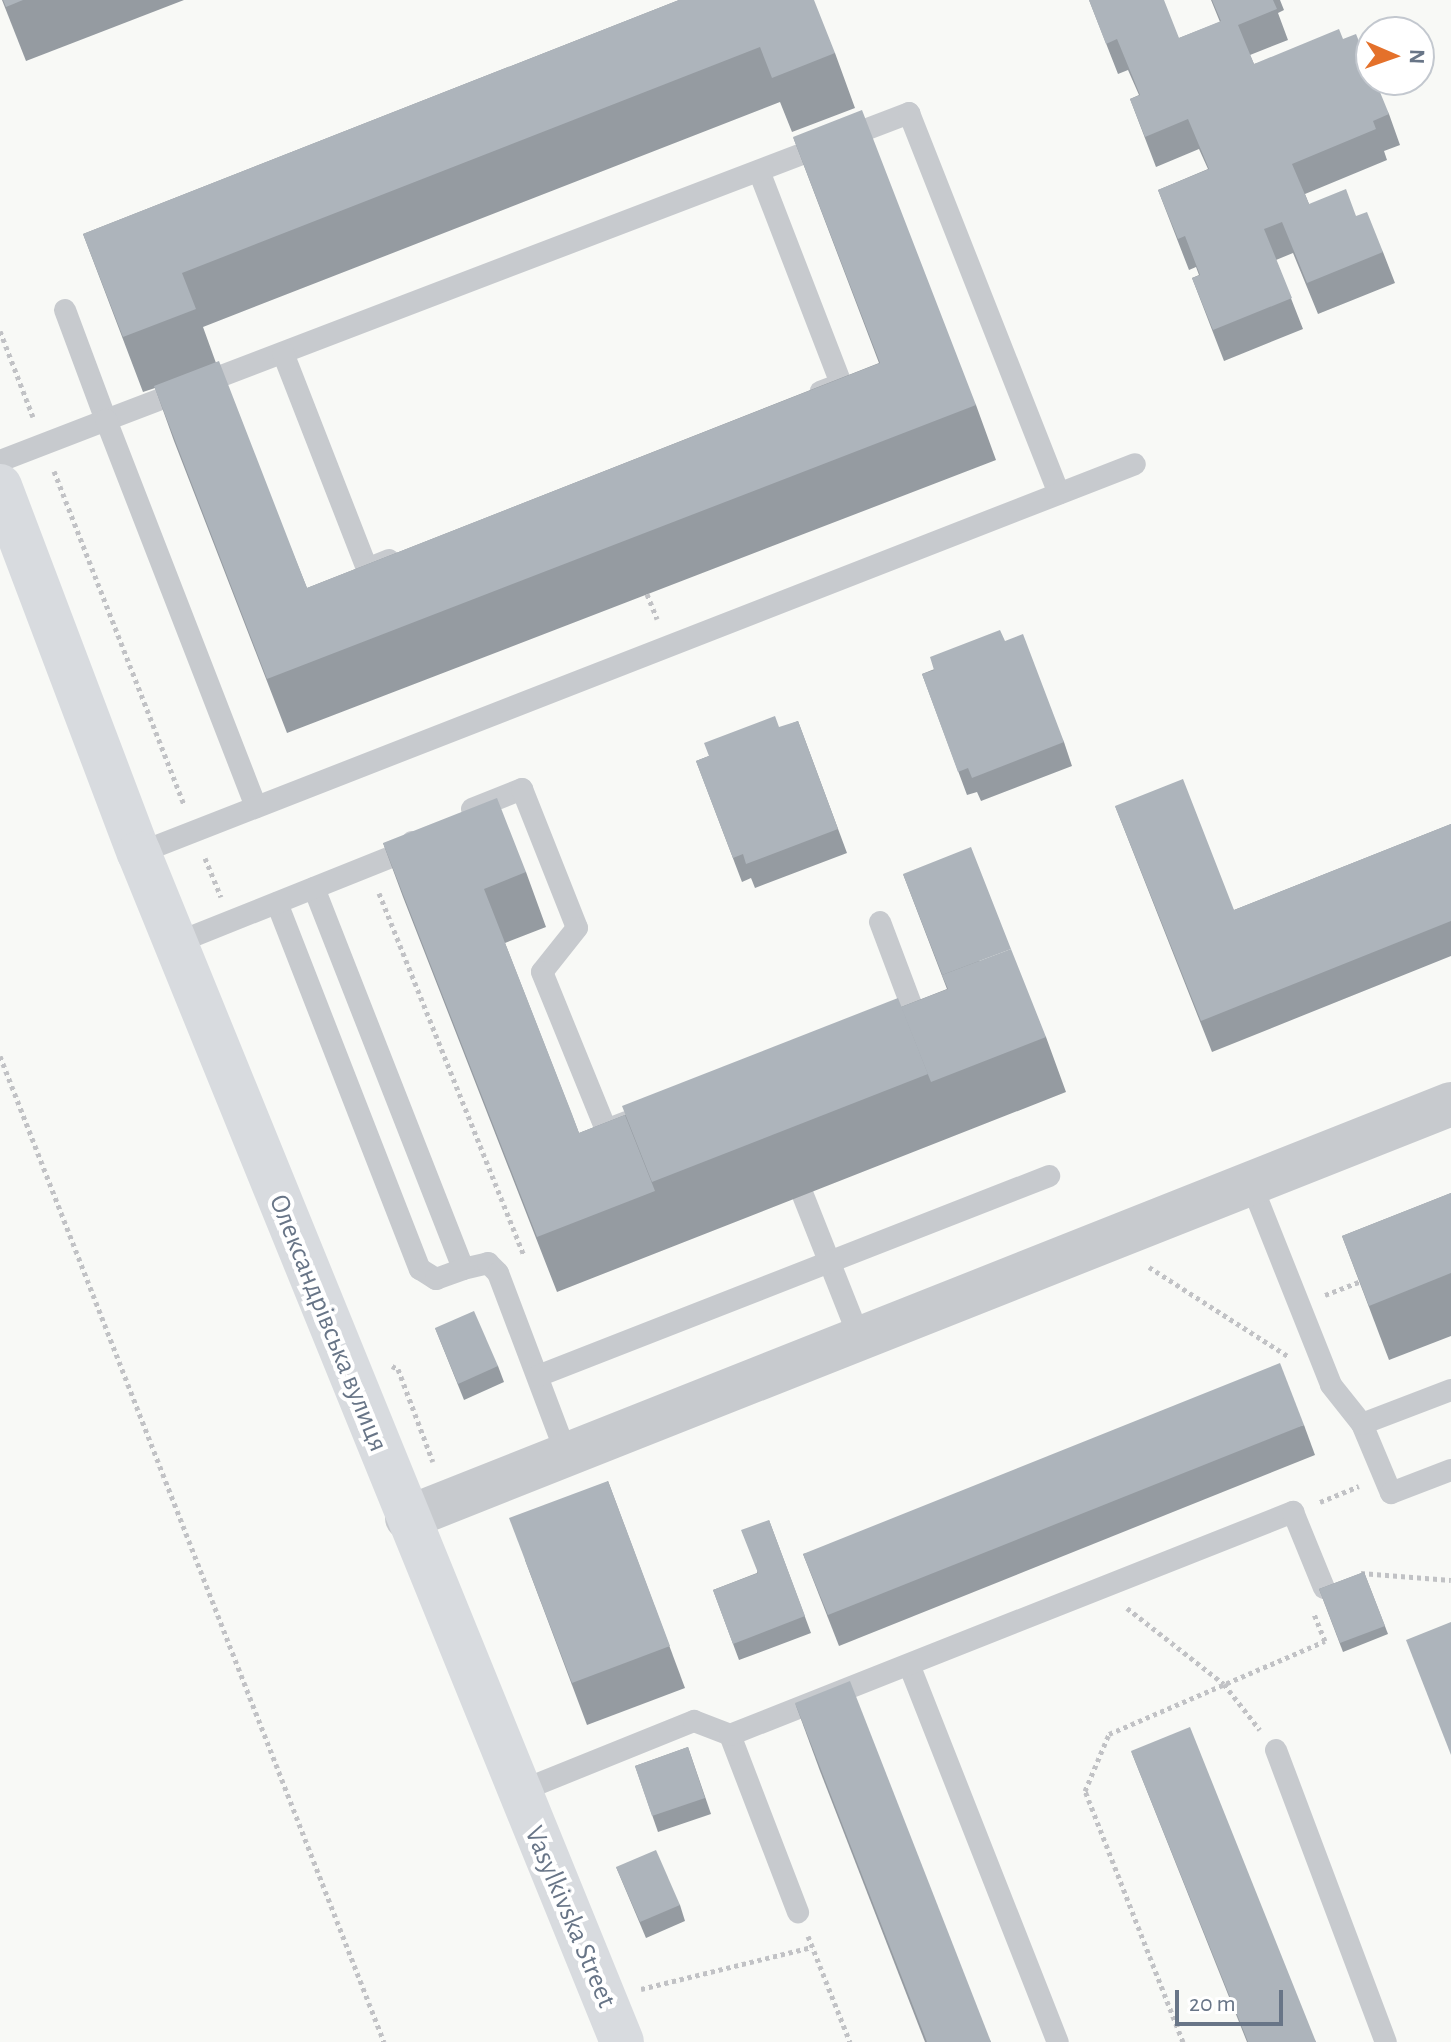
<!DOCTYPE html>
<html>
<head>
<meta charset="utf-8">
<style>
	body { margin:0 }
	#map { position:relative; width:1451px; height:2042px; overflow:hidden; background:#f8f9f6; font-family:"Alegreya Sans",sans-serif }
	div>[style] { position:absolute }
	.path>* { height:5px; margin-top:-2.5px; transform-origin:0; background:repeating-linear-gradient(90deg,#c1c2c5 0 4px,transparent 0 8px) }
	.lane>* { height:22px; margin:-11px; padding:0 11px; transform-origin:11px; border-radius:11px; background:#c7cace }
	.street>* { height:44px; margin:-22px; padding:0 22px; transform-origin:22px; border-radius:22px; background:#c7cace }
	.secondary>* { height:44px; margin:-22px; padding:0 22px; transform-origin:22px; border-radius:22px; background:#d8dbdf }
	.wall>* { inset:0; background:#959ba1 }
	.building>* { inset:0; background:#adb4bb }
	span { translate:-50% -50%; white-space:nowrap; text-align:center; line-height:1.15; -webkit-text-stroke:8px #fff; paint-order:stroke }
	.street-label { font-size:28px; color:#687587 }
	.north { position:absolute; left:1355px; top:16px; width:80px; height:80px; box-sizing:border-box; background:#fff; border:2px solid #c3c8cf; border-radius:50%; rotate:92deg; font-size:22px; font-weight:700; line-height:32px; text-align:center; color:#687587 }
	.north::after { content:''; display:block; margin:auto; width:28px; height:36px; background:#e4712b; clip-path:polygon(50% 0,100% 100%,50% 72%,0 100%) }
	.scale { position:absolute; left:1175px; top:1990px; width:108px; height:36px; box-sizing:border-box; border:4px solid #687587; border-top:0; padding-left:10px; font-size:24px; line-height:28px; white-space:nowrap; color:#687587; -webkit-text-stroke:6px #fff; paint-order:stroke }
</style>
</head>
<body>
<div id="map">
	<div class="path">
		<div style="left:0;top:331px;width:92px;rotate:69deg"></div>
		<div style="left:54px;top:471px;width:358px;rotate:68.7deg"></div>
		<div style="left:647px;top:594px;width:27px;rotate:68deg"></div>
		<div style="left:205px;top:858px;width:42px;rotate:67.7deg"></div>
		<div style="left:379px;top:893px;width:390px;rotate:68.2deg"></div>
		<div style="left:0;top:1056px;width:1058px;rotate:68.72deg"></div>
		<div style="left:1149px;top:1267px;width:166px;rotate:32.7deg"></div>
		<div style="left:1325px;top:1295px;width:42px;rotate:-21deg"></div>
		<div style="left:392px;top:1366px;width:7px;rotate:27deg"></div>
		<div style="left:398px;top:1369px;width:99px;rotate:69.4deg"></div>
		<div style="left:1320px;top:1502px;width:42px;rotate:-22.3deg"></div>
		<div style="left:1361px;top:1573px;width:90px;rotate:4.4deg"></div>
		<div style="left:1127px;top:1608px;width:123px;rotate:38.1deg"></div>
		<div style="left:1224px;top:1684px;width:58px;rotate:52deg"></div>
		<div style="left:808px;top:1936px;width:114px;rotate:68.4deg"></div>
		<div style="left:641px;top:1989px;width:176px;rotate:-13.8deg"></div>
		<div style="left:1183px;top:2042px;width:269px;rotate:-111.3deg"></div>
		<div style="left:1085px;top:1791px;width:62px;rotate:-67.2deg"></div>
		<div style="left:1109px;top:1734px;width:235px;rotate:-23.3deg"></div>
		<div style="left:1325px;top:1641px;width:29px;rotate:-112deg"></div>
	</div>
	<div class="lane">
		<div style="left:759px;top:171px;width:228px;rotate:68.9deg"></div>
		<div style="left:841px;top:384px;width:22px;rotate:159deg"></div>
		<div style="left:65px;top:310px;width:117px;rotate:69.6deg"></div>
		<div style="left:106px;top:420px;width:860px;rotate:-20.92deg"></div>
		<div style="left:909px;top:113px;width:409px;rotate:68.5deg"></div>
		<div style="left:283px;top:353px;width:232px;rotate:68.7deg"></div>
		<div style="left:367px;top:569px;width:24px;rotate:-22deg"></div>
		<div style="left:0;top:461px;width:114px;rotate:-21.1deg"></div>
		<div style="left:106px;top:420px;width:415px;rotate:68.8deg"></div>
		<div style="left:472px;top:809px;width:54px;rotate:-21.8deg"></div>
		<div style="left:522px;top:789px;width:149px;rotate:68.4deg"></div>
		<div style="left:577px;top:928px;width:56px;rotate:128.5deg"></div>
		<div style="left:542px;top:972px;width:170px;rotate:67.9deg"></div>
		<div style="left:606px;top:1130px;width:22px;rotate:-21deg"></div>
		<div style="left:139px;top:853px;width:1069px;rotate:-21.33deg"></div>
		<div style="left:314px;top:888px;width:409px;rotate:68.6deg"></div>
		<div style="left:463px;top:1269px;width:26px;rotate:-13deg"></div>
		<div style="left:488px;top:1263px;width:14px;rotate:45deg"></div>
		<div style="left:498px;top:1273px;width:192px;rotate:69.3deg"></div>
		<div style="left:277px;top:903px;width:393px;rotate:68.7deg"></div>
		<div style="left:420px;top:1269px;width:19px;rotate:32deg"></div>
		<div style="left:436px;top:1279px;width:29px;rotate:-20deg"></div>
		<div style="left:880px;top:922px;width:94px;rotate:69.4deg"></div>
		<div style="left:913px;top:1010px;width:21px;rotate:157deg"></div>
		<div style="left:176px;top:943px;width:245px;rotate:-21.8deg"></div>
		<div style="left:404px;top:852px;width:13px;rotate:-51deg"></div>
		<div style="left:793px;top:1170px;width:180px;rotate:68.4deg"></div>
		<div style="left:1250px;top:1181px;width:219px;rotate:68.3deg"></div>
		<div style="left:1331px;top:1385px;width:50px;rotate:51.5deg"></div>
		<div style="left:1362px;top:1424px;width:75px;rotate:67.2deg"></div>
		<div style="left:1391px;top:1493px;width:64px;rotate:-21deg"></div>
		<div style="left:538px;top:1376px;width:549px;rotate:-21.37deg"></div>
		<div style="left:1362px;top:1424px;width:95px;rotate:-20.9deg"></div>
		<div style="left:910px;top:1667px;width:403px;rotate:68.5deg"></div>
		<div style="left:730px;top:1735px;width:190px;rotate:69deg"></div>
		<div style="left:1276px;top:1750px;width:312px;rotate:69.4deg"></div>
		<div style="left:518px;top:1792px;width:190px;rotate:-22deg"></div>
		<div style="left:694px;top:1721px;width:39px;rotate:21deg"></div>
		<div style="left:730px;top:1735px;width:606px;rotate:-21.61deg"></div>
		<div style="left:1293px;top:1512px;width:82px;rotate:67.8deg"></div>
	</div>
	<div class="street">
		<div style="left:407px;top:1518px;width:1123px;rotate:-21.63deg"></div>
	</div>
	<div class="secondary">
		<div style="left:0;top:486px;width:392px;rotate:69.3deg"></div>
		<div style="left:139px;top:853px;width:1283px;rotate:67.89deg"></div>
	</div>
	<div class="wall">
		<div style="clip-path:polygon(2px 0,184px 0,26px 61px)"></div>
		<div style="clip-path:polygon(679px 0,835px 53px,855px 108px,792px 132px,780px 102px,203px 327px,216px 363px,307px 588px,879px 363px,793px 137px,976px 405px,996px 460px,287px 733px,174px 441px,155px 388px,143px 392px,83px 234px)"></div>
		<div style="clip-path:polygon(1089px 0,1179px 38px,1220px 22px,1211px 0,1280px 0,1284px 10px,1278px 13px,1288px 40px,1250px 55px,1254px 64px,1343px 39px,1389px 114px,1400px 145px,1384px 151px,1387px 160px,1305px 194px,1309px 204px,1356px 216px,1383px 252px,1395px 283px,1318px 314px,1293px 253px,1276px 260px,1303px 329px,1224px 361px,1192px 278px,1199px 275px,1196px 267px,1189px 270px,1158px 190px,1208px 169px,1199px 149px,1156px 167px,1130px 99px,1139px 95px,1128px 70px,1118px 74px)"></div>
		<div style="clip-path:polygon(1005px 641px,1064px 742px,1072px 766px,981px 801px,977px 792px,967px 795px,922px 674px)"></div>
		<div style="clip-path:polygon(798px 721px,847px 853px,755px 888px,751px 878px,742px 882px,696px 761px)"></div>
		<div style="clip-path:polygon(1115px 806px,1234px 910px,1451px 824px,1451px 956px,1212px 1052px)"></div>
		<div style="clip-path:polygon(383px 843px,526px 872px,546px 927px,505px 943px,579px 1133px,947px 989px,903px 874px,1046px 1037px,1066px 1092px,557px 1292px,403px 897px)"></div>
		<div style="clip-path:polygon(1451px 1193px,1451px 1336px,1389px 1360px,1342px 1236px)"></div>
		<div style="clip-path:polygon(435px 1328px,498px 1366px,504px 1382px,464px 1400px)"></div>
		<div style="clip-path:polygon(1304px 1425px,1315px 1455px,839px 1646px,803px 1554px)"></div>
		<div style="clip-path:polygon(608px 1481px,685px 1688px,587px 1725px,525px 1560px)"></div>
		<div style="clip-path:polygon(769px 1520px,811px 1633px,739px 1660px,713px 1590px,757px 1573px)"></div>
		<div style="clip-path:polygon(1364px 1572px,1388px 1634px,1343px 1652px,1319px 1589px)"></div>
		<div style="clip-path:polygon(795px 1703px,991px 2042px,925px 2042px,820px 1771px)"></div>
		<div style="clip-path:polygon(688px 1747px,711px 1814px,658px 1832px,635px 1766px)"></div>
		<div style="clip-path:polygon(1131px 1751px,1316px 2042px,1247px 2042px)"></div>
		<div style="clip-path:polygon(616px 1867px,680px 1905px,685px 1921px,646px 1938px)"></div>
	</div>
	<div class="building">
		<div style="clip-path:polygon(3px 0,23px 0,6px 7px)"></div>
		<div style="clip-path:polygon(679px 0,814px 0,835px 53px,772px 78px,760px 47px,182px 273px,196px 309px,123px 337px,83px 234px)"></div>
		<div style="clip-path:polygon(1089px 0,1164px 0,1179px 38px,1221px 21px,1212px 0,1273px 0,1277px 9px,1238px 25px,1254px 64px,1339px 29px,1343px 39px,1356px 34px,1371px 71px,1371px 80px,1375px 80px,1389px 114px,1373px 121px,1376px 129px,1292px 164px,1309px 204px,1346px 189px,1356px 216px,1367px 212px,1383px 252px,1307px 283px,1282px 222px,1264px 229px,1292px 298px,1213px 330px,1192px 278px,1200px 275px,1185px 236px,1178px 239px,1158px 190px,1209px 169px,1188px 119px,1145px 137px,1130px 99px,1140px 95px,1117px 39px,1106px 44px)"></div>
		<div style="clip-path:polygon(862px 110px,976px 405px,267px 679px,154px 386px,219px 361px,307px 588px,880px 363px,793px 137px)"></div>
		<div style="clip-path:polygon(1000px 630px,1005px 641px,1023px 634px,1064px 742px,972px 778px,968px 768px,958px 772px,922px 674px,934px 670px,930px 657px)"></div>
		<div style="clip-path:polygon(775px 716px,779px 727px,798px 721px,838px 829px,746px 864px,743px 854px,733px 858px,696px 761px,709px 756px,704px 743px)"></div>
		<div style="clip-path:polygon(1183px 779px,1234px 910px,1451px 824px,1451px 921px,1201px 1021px,1115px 806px)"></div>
		<div style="clip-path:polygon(497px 798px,526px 872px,484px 889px,572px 1114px,579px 1133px,625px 1115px,655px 1191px,537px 1237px,383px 843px)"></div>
		<div style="clip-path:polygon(971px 847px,1011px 949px,942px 975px,947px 987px,903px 874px)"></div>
		<div style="clip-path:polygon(1011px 949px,1046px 1037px,931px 1082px,901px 1007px,948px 989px,942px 975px)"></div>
		<div style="clip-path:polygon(898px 998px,928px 1074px,652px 1182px,622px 1106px)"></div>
		<div style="clip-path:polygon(1451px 1193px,1451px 1273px,1369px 1306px,1342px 1236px)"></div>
		<div style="clip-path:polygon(474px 1311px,498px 1366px,458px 1384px,435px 1328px)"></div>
		<div style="clip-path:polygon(1280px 1363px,1304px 1425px,828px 1615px,803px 1554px)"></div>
		<div style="clip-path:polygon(608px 1481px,670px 1646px,572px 1683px,509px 1518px)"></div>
		<div style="clip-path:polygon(769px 1520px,805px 1616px,733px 1644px,713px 1590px,758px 1573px,741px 1530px)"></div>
		<div style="clip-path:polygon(1364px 1572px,1385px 1626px,1340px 1643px,1319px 1589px)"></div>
		<div style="clip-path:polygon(1451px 1622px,1451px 1755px,1406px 1640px)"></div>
		<div style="clip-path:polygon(850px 1681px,991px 2042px,927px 2042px,795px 1703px)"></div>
		<div style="clip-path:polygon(1190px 1727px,1316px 2042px,1248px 2042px,1131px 1751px)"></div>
		<div style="clip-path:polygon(688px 1747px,705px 1798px,652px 1816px,635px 1766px)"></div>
		<div style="clip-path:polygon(656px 1850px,680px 1905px,640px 1922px,616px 1867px)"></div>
	</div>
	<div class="street-label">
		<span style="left:328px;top:1323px;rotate:68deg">Олександрівська вулиця</span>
		<span style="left:570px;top:1917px;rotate:67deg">Vasylkivska Street</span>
	</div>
	<div class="north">N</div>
	<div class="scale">20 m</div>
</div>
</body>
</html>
